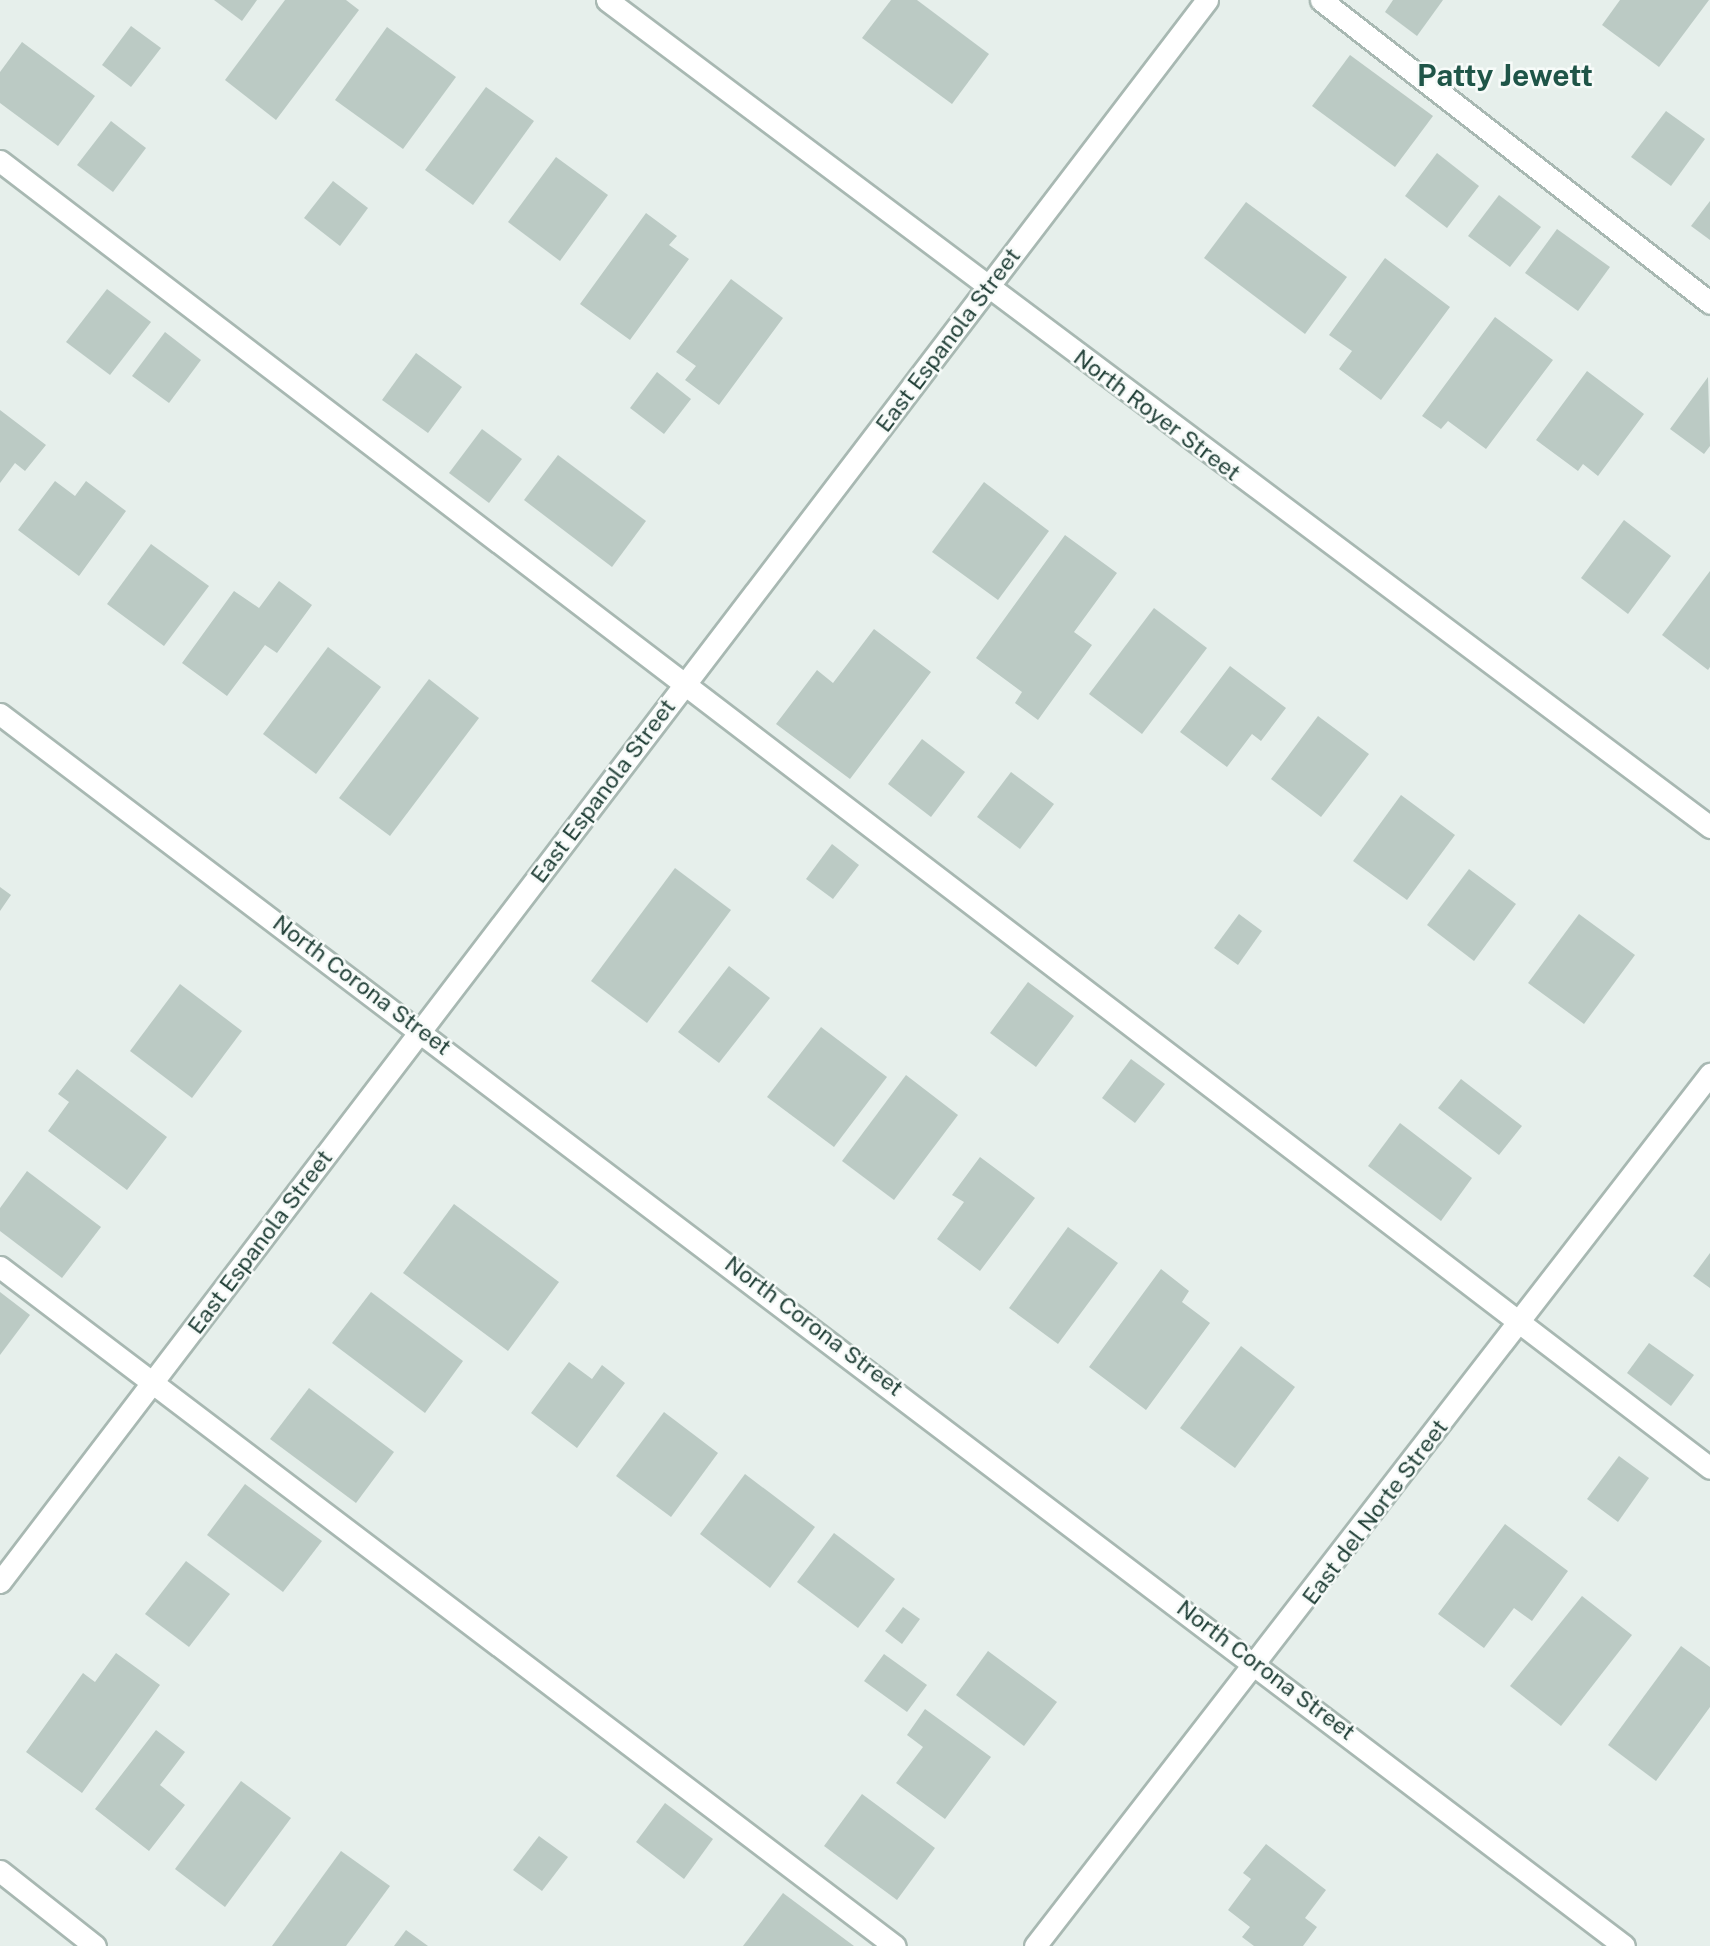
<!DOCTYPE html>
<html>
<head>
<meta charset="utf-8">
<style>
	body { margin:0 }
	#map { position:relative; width:1710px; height:1946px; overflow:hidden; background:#e6efeb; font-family:"Public Sans",sans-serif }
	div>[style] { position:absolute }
	.building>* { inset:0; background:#bbcac4 }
	.roads { filter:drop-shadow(2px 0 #a8b8b2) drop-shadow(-2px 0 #a8b8b2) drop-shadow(0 2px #a8b8b2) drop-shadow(0 -2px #a8b8b2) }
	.lane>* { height:21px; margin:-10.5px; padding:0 10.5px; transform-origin:10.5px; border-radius:10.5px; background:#fff }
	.street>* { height:21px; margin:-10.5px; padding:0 10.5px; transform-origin:10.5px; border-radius:10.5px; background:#fff }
	.secondary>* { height:21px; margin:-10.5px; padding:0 10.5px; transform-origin:10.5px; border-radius:10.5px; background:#fff }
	span { translate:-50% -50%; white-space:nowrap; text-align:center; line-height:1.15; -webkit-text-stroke:5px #f7fbf9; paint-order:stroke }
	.street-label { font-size:23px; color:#24423a }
	.district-label { font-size:30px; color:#1f5548; font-weight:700 }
</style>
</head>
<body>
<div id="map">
	<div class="building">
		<div style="clip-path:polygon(214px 0,257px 0,242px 21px)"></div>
		<div style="clip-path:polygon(285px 0,346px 0,359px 10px,276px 120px,225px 80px)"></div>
		<div style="clip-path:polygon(891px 0,917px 0,989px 54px,952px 104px,862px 38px)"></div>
		<div style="clip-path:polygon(1393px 0,1443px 0,1417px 36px,1385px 12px)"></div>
		<div style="clip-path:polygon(1620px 0,1709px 0,1659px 67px,1602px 25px)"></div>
		<div style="clip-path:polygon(131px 26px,161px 48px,131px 87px,102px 65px)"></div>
		<div style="clip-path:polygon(387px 27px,456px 77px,403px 149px,335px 100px)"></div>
		<div style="clip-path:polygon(22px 42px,95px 96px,58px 146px,0 103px,0 72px)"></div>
		<div style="clip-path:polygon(1350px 55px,1433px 116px,1395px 167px,1312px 106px)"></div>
		<div style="clip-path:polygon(486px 87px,534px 121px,473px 205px,425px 170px)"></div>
		<div style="clip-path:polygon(1666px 111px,1705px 139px,1671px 186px,1631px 157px)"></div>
		<div style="clip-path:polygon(111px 121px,146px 148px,113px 192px,77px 165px)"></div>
		<div style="clip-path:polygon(1437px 153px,1479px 186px,1447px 228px,1405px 196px)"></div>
		<div style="clip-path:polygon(556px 157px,608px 195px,560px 261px,508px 222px)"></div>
		<div style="clip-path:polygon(333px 181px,368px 208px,340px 246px,304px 218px)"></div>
		<div style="clip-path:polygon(1499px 195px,1541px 227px,1510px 267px,1468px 236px)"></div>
		<div style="clip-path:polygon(1710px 201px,1710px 240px,1691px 226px)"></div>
		<div style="clip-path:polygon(1246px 202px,1347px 277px,1305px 334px,1204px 258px)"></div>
		<div style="clip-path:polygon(646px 213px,677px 236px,669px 245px,689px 259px,630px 340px,580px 304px)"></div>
		<div style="clip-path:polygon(1557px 229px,1610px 267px,1578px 311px,1525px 273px)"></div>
		<div style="clip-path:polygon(1385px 258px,1450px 307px,1381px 400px,1339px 369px,1352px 351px,1329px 335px)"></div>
		<div style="clip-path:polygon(731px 279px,783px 318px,719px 405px,685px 380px,696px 366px,676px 352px)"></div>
		<div style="clip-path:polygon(107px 289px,151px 322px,110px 375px,66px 342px)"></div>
		<div style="clip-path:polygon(1495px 317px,1553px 360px,1486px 449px,1448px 421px,1441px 429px,1422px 416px)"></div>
		<div style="clip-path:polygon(165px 332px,201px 360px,169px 403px,132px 376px)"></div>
		<div style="clip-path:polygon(416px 353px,462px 387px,428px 433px,382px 400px)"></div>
		<div style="clip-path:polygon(1587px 371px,1644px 414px,1598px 476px,1583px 464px,1578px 471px,1536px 440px)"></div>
		<div style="clip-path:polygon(657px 372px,691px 399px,664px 434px,630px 408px)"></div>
		<div style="clip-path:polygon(1708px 377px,1710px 446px,1704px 454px,1670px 429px)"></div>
		<div style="clip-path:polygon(0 410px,46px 445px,25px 471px,15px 463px,0 483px)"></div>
		<div style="clip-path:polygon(482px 429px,522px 459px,489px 503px,449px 473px)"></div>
		<div style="clip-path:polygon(558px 455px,646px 521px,612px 567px,524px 500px)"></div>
		<div style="clip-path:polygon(55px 481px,75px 496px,86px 481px,126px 511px,79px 576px,18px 530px)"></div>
		<div style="clip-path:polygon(984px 482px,1049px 531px,998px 600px,932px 552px)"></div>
		<div style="clip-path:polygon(1624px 520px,1671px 556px,1628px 614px,1581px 578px)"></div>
		<div style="clip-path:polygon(1065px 535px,1117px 573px,1074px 632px,1092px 645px,1038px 720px,1015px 703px,1022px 692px,976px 658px)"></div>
		<div style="clip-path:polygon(151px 544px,209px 586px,164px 646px,107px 604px)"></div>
		<div style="clip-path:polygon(1710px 571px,1710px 667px,1708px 670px,1662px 635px)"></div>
		<div style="clip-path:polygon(279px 581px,312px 605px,277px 653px,265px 645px,227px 696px,182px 663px,234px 591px,259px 608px)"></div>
		<div style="clip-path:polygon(1154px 608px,1207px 648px,1142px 734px,1089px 694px)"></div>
		<div style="clip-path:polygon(874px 629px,931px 672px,850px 779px,776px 724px,817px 670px,833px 683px)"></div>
		<div style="clip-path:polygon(328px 647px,381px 687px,316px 774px,263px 734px)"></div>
		<div style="clip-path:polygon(1230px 666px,1286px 708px,1261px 741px,1252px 734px,1227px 767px,1180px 732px)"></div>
		<div style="clip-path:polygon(429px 679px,479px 718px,390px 836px,339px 798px)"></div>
		<div style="clip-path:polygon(1318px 716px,1369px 754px,1321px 817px,1271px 779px)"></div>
		<div style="clip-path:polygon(922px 739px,965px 772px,931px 817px,888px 784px)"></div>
		<div style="clip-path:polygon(1011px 772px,1054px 804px,1020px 849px,977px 817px)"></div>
		<div style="clip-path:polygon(1401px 795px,1455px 835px,1407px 900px,1353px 861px)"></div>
		<div style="clip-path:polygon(832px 844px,859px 865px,833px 899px,806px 879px)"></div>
		<div style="clip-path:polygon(675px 868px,731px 910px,647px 1023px,591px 981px)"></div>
		<div style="clip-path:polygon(1469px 869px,1516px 904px,1474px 961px,1427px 925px)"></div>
		<div style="clip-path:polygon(0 887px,11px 895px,0 911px)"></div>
		<div style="clip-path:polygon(1239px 914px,1262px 931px,1238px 965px,1214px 948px)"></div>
		<div style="clip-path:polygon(1579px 914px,1635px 955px,1584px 1024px,1528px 983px)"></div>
		<div style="clip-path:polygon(729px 966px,770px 998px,719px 1063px,678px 1032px)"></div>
		<div style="clip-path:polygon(1028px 982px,1074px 1016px,1036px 1067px,990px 1033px)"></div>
		<div style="clip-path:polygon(180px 984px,242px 1031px,192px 1098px,130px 1051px)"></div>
		<div style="clip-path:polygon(821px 1027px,887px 1077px,834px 1147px,767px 1097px)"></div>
		<div style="clip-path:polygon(1131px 1059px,1165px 1084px,1135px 1123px,1102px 1098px)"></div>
		<div style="clip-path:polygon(77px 1069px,167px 1137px,127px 1190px,48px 1131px,69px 1102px,58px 1094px)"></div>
		<div style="clip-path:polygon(906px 1075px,958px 1115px,894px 1200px,842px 1161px)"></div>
		<div style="clip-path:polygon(1461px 1079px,1522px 1126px,1499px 1155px,1438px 1108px)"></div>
		<div style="clip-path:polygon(1400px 1123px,1472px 1178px,1441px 1221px,1368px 1166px)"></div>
		<div style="clip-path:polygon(980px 1157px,1035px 1198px,980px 1271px,937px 1239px,964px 1202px,952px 1195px)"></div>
		<div style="clip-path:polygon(27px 1171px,101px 1227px,62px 1278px,0 1231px,0 1208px)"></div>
		<div style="clip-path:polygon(454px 1204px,559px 1282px,508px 1351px,403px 1273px)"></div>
		<div style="clip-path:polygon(1068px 1227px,1118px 1263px,1058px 1344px,1009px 1308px)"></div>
		<div style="clip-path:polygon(1710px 1253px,1710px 1288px,1693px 1276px)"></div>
		<div style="clip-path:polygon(1161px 1269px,1189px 1291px,1182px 1302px,1210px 1323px,1146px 1410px,1089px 1367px)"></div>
		<div style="clip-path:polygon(0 1292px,30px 1315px,0 1355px)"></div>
		<div style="clip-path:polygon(371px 1292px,463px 1361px,425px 1413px,332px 1343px)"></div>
		<div style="clip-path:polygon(1649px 1343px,1694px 1375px,1671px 1406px,1627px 1373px)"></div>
		<div style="clip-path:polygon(1241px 1346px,1295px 1387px,1235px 1468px,1180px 1428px)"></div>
		<div style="clip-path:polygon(569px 1362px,592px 1379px,602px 1365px,625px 1383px,577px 1448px,531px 1413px)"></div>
		<div style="clip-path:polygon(309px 1388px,394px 1452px,356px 1503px,270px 1439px)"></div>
		<div style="clip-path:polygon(664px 1412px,718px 1453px,671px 1517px,616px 1476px)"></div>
		<div style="clip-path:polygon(1619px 1456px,1649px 1478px,1618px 1522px,1587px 1499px)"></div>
		<div style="clip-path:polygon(745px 1474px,815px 1527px,770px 1588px,700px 1534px)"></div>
		<div style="clip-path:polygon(245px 1484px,322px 1541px,283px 1592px,207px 1535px)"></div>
		<div style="clip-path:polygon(1505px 1524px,1568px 1571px,1532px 1621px,1514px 1608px,1484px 1648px,1438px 1614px)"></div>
		<div style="clip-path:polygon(834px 1533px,895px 1579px,858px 1628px,797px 1582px)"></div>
		<div style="clip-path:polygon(186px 1561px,230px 1594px,189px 1647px,145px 1614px)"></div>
		<div style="clip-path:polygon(1582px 1596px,1632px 1635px,1561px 1726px,1510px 1686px)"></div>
		<div style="clip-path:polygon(903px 1607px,920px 1619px,902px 1644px,885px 1631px)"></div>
		<div style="clip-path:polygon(1681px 1646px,1710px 1667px,1710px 1707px,1656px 1781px,1608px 1745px)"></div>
		<div style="clip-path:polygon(988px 1651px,1057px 1702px,1024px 1746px,956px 1695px)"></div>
		<div style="clip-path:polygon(116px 1653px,160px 1685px,82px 1793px,26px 1752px,83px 1673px,95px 1682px)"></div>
		<div style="clip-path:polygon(884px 1654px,927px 1685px,907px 1712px,864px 1681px)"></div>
		<div style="clip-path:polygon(925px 1709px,991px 1757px,945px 1819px,896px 1783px,923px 1747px,907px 1735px)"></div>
		<div style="clip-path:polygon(156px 1730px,185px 1752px,160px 1785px,185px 1805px,149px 1851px,95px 1809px)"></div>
		<div style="clip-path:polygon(241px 1781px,291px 1818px,225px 1907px,175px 1869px)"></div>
		<div style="clip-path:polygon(862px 1794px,935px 1848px,897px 1900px,824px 1846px)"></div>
		<div style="clip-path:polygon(665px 1803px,713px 1839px,684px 1879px,636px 1842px)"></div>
		<div style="clip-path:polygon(539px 1836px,568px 1857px,542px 1891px,513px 1870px)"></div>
		<div style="clip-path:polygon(1266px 1844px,1326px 1890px,1305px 1918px,1317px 1927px,1303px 1946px,1254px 1946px,1242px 1937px,1250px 1927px,1228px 1910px,1251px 1879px,1243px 1873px)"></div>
		<div style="clip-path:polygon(341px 1851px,390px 1886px,346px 1946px,272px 1946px)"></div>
		<div style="clip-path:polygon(783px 1893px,854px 1946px,743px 1946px)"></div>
		<div style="clip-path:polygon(406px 1930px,428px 1946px,394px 1946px)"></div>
	</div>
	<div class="roads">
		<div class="lane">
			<div style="left:1321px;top:0;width:493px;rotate:37.9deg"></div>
			<div style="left:0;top:161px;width:2152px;rotate:37.39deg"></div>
			<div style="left:0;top:1267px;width:1123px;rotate:37.19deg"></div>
		</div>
		<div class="street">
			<div style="left:607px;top:0;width:1379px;rotate:36.86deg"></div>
			<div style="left:0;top:714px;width:2038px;rotate:37.18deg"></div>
			<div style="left:0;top:1582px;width:1990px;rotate:-52.66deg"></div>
			<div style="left:1035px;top:1946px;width:1103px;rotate:-52.26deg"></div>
		</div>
		<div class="secondary">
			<div style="left:0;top:1871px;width:121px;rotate:38.3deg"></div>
		</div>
	</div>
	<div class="street-label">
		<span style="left:948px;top:340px;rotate:-53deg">East Espanola Street</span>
		<span style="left:1157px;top:415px;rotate:37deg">North Royer Street</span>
		<span style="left:603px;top:791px;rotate:-53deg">East Espanola Street</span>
		<span style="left:362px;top:985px;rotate:37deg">North Corona Street</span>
		<span style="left:260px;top:1242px;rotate:-53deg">East Espanola Street</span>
		<span style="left:814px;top:1326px;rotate:37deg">North Corona Street</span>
		<span style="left:1375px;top:1512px;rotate:-53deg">East del Norte Street</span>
		<span style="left:1266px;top:1670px;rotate:37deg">North Corona Street</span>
	</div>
	<div class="district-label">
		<span style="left:1505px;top:75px">Patty Jewett</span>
	</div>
</div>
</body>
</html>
